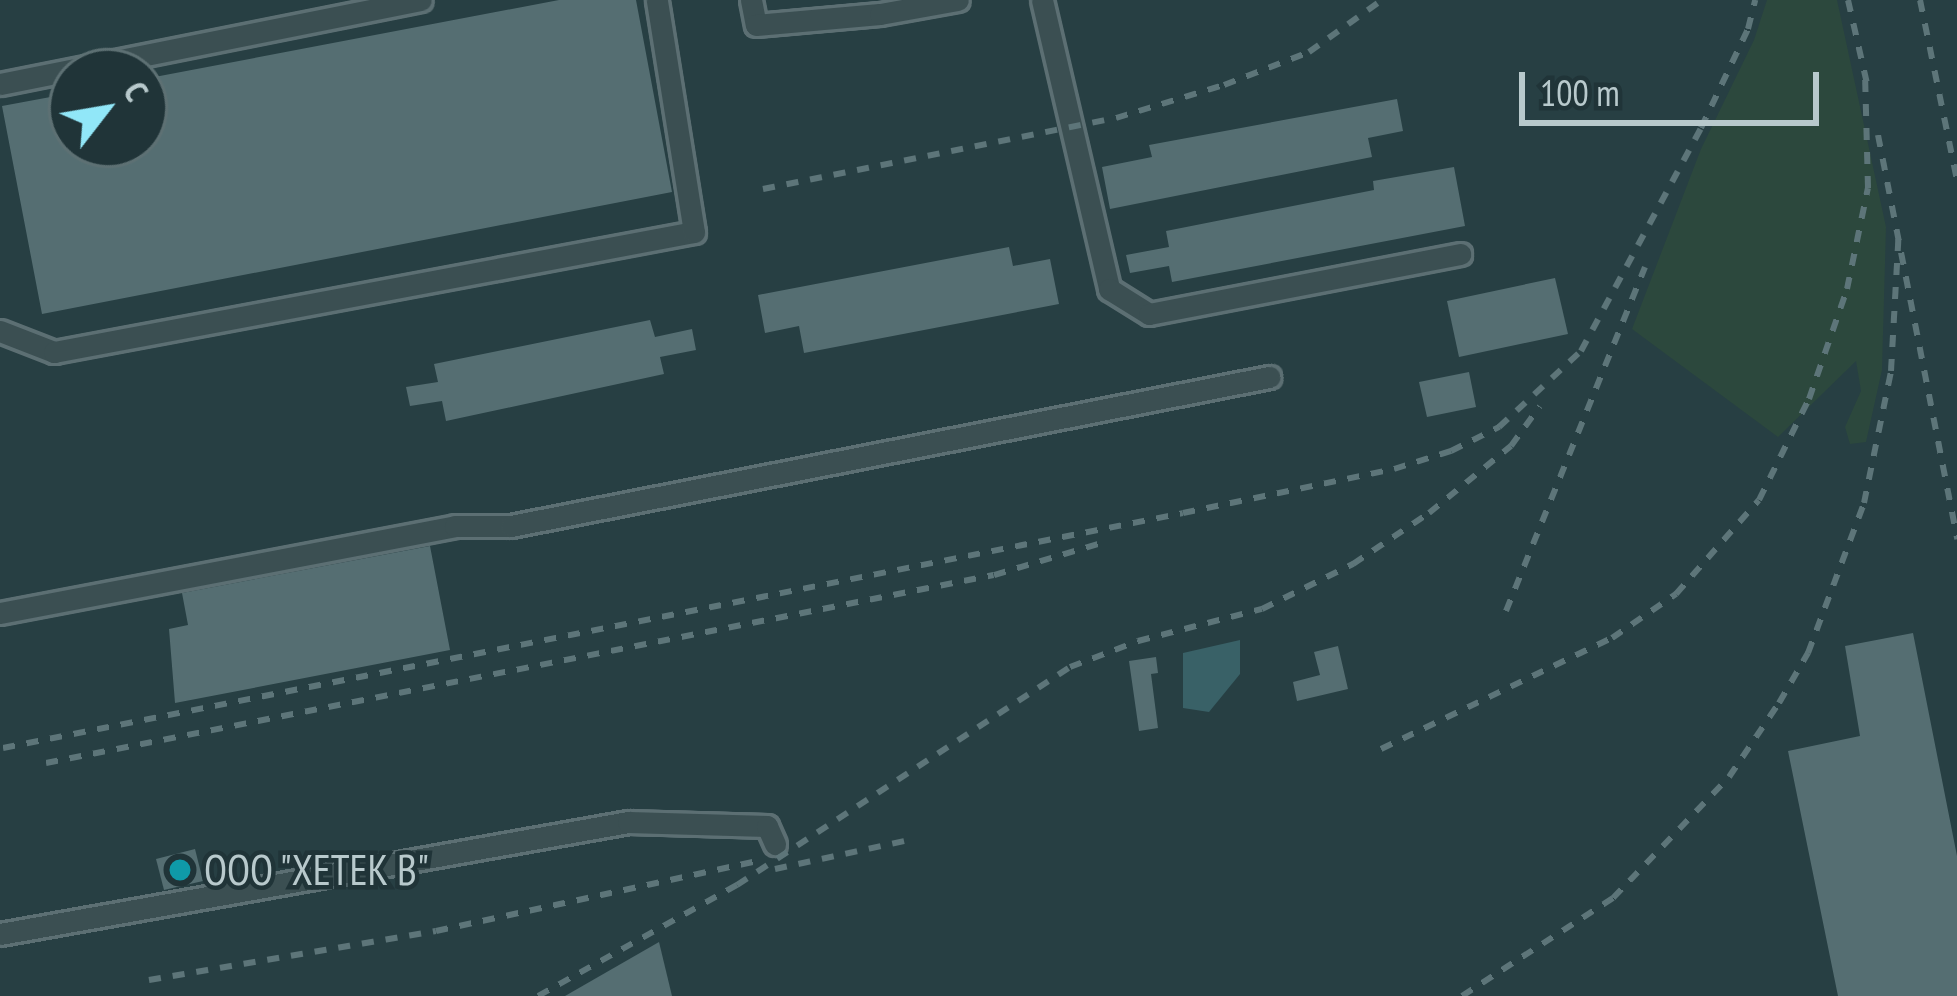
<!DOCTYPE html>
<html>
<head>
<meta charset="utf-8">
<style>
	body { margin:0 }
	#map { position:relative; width:1957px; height:996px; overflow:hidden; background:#273f43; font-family:"PT Sans Narrow",sans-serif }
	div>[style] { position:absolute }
	.green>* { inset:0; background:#2c483d }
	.water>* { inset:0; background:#396167 }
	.building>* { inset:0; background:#556e72 }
	.roads { filter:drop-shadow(3px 0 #5c6f73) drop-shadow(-3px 0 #5c6f73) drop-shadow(0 3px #5c6f73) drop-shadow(0 -3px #5c6f73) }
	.minor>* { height:21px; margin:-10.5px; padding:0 10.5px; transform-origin:10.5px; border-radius:10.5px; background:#3b4f52 }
	.rail>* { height:6px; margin-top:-3px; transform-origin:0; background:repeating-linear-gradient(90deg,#5d7579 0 12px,transparent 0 24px) }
	.dots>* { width:33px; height:33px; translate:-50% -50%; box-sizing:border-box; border:6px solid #203438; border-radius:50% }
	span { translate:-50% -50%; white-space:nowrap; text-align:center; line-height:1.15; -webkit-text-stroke:9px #203438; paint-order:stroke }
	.poi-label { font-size:42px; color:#b8c9cc }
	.left { translate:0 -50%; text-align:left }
	.north { position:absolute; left:48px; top:48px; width:120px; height:120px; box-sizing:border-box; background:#203438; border:3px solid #5d7073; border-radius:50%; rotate:59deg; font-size:33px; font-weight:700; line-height:48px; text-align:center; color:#b8c9cc }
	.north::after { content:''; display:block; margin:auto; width:42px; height:54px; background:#91e7f8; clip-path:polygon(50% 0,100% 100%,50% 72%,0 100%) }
	.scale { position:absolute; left:1519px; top:72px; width:300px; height:54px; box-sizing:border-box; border:6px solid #b8c9cc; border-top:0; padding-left:15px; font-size:36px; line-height:42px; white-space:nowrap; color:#b8c9cc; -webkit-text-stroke:9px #203438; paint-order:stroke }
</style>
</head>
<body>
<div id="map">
	<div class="green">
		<div style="clip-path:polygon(1767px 0,1837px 0,1886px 227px,1882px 370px,1866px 442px,1850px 444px,1845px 427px,1861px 391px,1856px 361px,1778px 437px,1632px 329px,1701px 149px,1754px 40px)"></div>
	</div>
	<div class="water">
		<div style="clip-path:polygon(1240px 640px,1240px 674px,1209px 712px,1183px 708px,1183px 653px)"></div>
	</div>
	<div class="building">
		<div style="clip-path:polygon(559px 0,636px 0,672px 192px,42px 314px,2px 106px,72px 93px,72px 144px,144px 144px,144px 79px)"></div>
		<div style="clip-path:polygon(1397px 99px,1403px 131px,1368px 138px,1372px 157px,1110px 209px,1102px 167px,1152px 157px,1149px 145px)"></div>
		<div style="clip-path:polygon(1454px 167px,1465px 226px,1172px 282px,1169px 266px,1130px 273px,1126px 255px,1169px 247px,1166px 231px,1374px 190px,1373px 181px)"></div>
		<div style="clip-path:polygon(1009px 247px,1013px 266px,1050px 259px,1059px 304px,804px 353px,799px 326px,765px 333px,758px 295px)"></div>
		<div style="clip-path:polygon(1555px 278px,1568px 334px,1459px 357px,1447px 301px)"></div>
		<div style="clip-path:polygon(650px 320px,655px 337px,692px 329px,696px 350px,660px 357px,664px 374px,446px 421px,442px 401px,410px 406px,406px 387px,438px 382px,434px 364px)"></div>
		<div style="clip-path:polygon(1469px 372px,1476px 407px,1427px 417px,1419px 382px)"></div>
		<div style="clip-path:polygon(430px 546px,450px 650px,175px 703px,169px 629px,188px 625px,182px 593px)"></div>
		<div style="clip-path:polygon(1913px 633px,1957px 856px,1957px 996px,1838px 996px,1788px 751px,1860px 736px,1845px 646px)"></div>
		<div style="clip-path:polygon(1338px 646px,1348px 689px,1297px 701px,1293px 682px,1320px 675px,1314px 652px)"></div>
		<div style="clip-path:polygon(1156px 657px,1158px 673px,1151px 674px,1158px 728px,1139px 731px,1129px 661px)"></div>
		<div style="clip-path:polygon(195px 849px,203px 881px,164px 890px,156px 859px)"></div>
		<div style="clip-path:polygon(659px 942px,672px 996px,565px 996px)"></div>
	</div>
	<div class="roads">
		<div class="minor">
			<div style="left:751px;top:0;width:25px;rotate:79deg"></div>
			<div style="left:756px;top:25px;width:124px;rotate:-5.1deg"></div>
			<div style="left:880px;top:14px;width:79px;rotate:-10.2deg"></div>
			<div style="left:1042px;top:0;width:297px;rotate:76.9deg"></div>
			<div style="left:1109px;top:289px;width:47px;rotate:32deg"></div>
			<div style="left:1149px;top:314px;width:317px;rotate:-10.9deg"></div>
			<div style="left:0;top:84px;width:429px;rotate:-11.3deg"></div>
			<div style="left:0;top:331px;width:58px;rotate:21.3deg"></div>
			<div style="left:54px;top:352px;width:651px;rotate:-10.62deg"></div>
			<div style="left:694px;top:232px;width:235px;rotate:-99.1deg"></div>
			<div style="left:0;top:613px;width:463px;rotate:-10.8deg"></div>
			<div style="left:455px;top:526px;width:56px"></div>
			<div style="left:511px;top:526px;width:773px;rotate:-11.12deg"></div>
			<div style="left:0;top:934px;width:638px;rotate:-10.11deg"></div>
			<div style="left:628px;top:822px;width:139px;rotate:1.6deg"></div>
			<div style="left:767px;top:826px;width:20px;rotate:66deg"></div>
		</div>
	</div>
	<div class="rail">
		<div style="left:1848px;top:0;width:90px;rotate:77.2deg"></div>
		<div style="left:1920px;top:0;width:184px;rotate:78.4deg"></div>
		<div style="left:1878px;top:135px;width:412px;rotate:78.9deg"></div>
		<div style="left:763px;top:189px;width:360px;rotate:-11.4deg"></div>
		<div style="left:1116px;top:118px;width:113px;rotate:-17deg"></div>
		<div style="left:1224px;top:85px;width:91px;rotate:-21.2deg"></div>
		<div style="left:1309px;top:52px;width:90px;rotate:-35.5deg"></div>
		<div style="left:1506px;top:611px;width:371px;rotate:-68deg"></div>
		<div style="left:3px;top:748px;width:1203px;rotate:-11.26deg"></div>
		<div style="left:1183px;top:513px;width:216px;rotate:-11.8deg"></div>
		<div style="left:1394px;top:469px;width:60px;rotate:-17.5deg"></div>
		<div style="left:1451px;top:451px;width:54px;rotate:-26.6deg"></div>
		<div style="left:1499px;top:427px;width:112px;rotate:-42.8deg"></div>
		<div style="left:1581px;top:351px;width:253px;rotate:-61.7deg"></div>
		<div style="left:1701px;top:128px;width:110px;rotate:-64.6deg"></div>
		<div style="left:1748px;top:29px;width:30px;rotate:-76deg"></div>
		<div style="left:1381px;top:749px;width:256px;rotate:-25.7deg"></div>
		<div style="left:1612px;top:638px;width:78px;rotate:-34.5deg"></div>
		<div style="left:1676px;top:594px;width:125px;rotate:-48.6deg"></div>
		<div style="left:1759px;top:500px;width:113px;rotate:-63.7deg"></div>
		<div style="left:1809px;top:399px;width:116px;rotate:-70.9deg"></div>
		<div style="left:1847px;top:289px;width:103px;rotate:-78.3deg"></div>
		<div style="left:1868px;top:188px;width:116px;rotate:-91.5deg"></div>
		<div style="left:46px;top:763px;width:966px;rotate:-11.22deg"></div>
		<div style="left:994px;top:575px;width:109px;rotate:-16.6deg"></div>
		<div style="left:775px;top:869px;width:133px;rotate:-12.2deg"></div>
		<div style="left:149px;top:980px;width:291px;rotate:-9.7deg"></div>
		<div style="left:436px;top:931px;width:330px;rotate:-12.3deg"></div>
		<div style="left:538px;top:996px;width:228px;rotate:-29.2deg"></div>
		<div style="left:737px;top:885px;width:398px;rotate:-33.2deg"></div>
		<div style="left:1070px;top:667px;width:73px;rotate:-20.9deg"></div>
		<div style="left:1138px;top:641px;width:128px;rotate:-14.5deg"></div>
		<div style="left:1262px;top:609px;width:102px;rotate:-26.3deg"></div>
		<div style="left:1353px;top:564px;width:92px;rotate:-33.9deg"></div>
		<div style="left:1429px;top:513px;width:106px;rotate:-39.3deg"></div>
		<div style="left:1511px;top:446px;width:49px;rotate:-54.1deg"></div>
		<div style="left:1462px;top:996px;width:180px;rotate:-33deg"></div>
		<div style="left:1613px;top:898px;width:168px;rotate:-46.2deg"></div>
		<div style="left:1729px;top:777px;width:89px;rotate:-56deg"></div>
		<div style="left:1779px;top:703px;width:58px;rotate:-59.9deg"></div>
		<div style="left:1808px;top:653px;width:160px;rotate:-69.5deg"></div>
		<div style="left:1864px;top:503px;width:135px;rotate:-78.4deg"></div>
		<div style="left:1891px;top:371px;width:142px;rotate:-86.8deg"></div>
	</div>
	<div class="dots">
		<div style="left:180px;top:870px;background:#0f9aa8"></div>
	</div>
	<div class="poi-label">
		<span class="left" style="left:204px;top:870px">ООО "ХЕТЕК В"</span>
	</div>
	<div class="north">С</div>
	<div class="scale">100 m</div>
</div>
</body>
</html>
